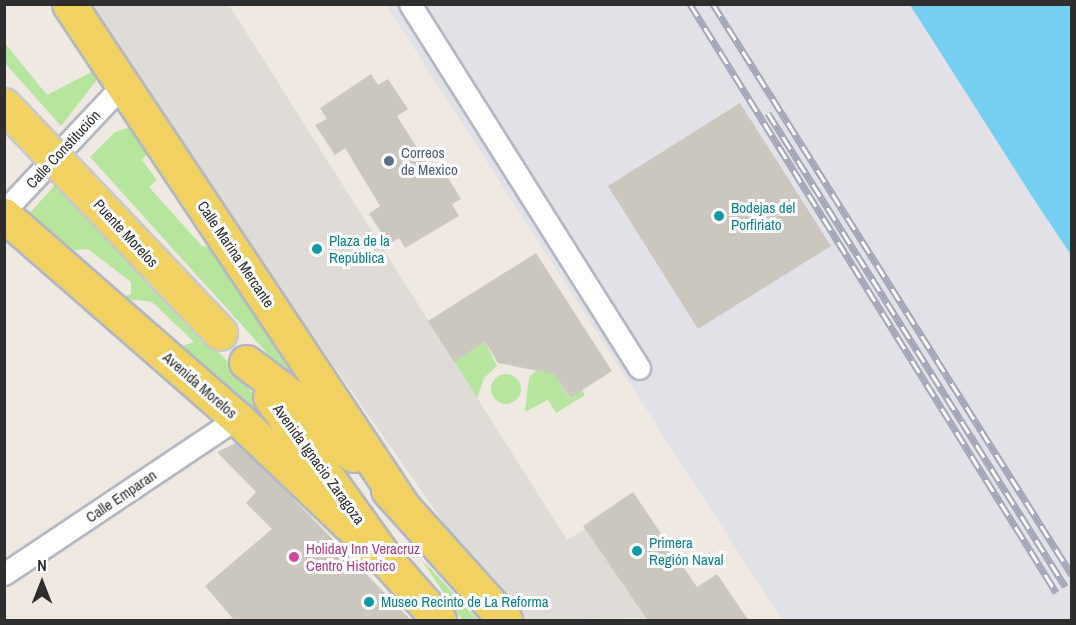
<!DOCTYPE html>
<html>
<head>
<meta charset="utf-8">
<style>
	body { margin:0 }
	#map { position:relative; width:1076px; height:625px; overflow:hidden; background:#efe9e1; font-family:"Archivo Narrow",sans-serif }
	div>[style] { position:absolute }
	.industrial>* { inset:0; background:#e3e1e8 }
	.green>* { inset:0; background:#b6e59e }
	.round { border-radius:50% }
	.plaza>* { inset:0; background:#dfdcd8 }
	.water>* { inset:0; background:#75cff0 }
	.building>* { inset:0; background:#cbc7bf }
	.roads { filter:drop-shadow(2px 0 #b4b7c1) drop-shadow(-2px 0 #b4b7c1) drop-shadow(0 2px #b4b7c1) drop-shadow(0 -2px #b4b7c1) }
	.minor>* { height:21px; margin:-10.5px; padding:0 10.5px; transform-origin:10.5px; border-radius:10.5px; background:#fff }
	.primary>* { height:33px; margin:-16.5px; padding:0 16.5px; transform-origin:16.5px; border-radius:16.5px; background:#f2d163 }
	.rail>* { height:7px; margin-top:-3.5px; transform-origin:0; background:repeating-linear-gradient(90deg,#fff 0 14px,#a3a6b8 0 28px); box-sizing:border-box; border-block:2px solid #a3a6b8 }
	.bridges { filter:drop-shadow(2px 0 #c9c9c9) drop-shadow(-2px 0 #c9c9c9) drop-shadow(0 2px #c9c9c9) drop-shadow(0 -2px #c9c9c9) }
	.primary-bridge>* { height:33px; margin:-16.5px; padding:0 16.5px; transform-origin:16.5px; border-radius:16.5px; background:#f2d163 }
	.dots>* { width:16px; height:16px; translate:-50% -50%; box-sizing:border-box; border:3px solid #fff; border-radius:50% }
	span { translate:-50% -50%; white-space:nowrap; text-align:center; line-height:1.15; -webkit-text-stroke:6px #fff; paint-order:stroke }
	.street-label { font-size:15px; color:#2e2e2e }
	.service-label { font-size:15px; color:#4e5e75 }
	.left { translate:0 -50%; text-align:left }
	.culture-label { font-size:15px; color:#0d838f }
	.hotel-label { font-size:15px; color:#b23c85 }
	.frame { position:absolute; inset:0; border:6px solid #2e2e2e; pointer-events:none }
	.north { position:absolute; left:12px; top:553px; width:60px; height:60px; -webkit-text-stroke:4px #fff; paint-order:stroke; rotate:0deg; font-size:16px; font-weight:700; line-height:24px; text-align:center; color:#2e2e2e }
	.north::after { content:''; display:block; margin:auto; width:21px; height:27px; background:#2e2e2e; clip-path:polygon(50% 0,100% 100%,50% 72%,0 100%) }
</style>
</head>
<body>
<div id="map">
	<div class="industrial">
		<div style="clip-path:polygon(386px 5px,910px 5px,1071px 255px,1071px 620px,782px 620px)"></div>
	</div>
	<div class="green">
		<div style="clip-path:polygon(4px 42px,47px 95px,97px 69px,96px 81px,61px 126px,5px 63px)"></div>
		<div style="clip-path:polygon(133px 126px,152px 148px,142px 160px,157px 180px,149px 187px,202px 246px,218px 249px,341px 435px,90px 157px,115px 132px)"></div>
		<div style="clip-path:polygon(55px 185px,228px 362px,312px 471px,176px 348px,194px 342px,152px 302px,119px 298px,131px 294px,131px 282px,88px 249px,64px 251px,27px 216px)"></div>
		<div style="clip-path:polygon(485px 342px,497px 366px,484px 378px,477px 399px,454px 362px)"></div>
		<div style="clip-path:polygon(537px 370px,554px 373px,569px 398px,582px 390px,585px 395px,556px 413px,548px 400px,525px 412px,529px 377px)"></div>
		<div class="round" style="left:491px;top:374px;width:30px;height:30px"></div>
		<div style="clip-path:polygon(422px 561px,433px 571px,478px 620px,462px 620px)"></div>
	</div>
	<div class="plaza">
		<div style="clip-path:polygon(81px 5px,229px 5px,567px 540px,585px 529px,646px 618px,512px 620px)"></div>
	</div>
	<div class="water">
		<div style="clip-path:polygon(910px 5px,1071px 5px,1071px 255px,1035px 201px)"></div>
	</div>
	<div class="building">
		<div style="clip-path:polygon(371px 74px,378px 85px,388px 79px,408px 109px,397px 116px,433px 173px,442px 168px,461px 199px,452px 204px,459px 216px,405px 248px,399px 238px,389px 244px,369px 214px,380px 206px,345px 148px,335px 155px,315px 125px,327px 119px,320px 108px)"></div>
		<div style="clip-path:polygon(740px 103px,831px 246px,698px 329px,608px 186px)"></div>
		<div style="clip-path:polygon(536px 253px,612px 371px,570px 398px,554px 374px,498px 363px,485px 342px,454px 362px,428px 321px)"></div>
		<div style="clip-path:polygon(236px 443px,282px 487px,412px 621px,235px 621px,205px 586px,272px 529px,246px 503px,256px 492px,217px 452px)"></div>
		<div style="clip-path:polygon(633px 492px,697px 587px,717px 574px,749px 621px,648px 621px,583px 526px)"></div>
	</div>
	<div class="roads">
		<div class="minor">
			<div style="left:410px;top:4px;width:430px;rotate:57.8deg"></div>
			<div style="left:4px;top:211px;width:172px;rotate:-46.7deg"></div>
			<div style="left:4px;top:574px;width:280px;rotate:-33.8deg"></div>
		</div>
		<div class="primary">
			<div style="left:69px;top:4px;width:602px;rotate:56.39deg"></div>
			<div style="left:4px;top:215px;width:309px;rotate:41.1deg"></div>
			<div style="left:237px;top:418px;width:210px;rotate:43.6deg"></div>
			<div style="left:246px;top:362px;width:65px;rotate:36.9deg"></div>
			<div style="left:298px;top:401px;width:77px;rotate:44.5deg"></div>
			<div style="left:270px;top:397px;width:204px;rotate:54.4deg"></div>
			<div style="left:389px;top:563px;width:76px;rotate:48.7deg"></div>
			<div style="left:388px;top:490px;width:175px;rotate:48deg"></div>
		</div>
	</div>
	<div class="rail">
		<div style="left:690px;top:4px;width:693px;rotate:58.1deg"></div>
		<div style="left:713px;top:4px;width:674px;rotate:57.84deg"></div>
		<div style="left:768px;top:113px;width:559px;rotate:57.88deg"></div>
	</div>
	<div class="bridges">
		<div class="primary-bridge">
			<div style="left:4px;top:105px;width:314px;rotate:46.5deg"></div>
		</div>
	</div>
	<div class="dots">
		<div style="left:389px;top:161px;background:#5c6f8a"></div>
		<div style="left:719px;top:216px;background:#0f9aa8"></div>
		<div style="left:317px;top:249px;background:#0f9aa8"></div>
		<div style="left:637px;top:551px;background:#0f9aa8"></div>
		<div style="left:294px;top:557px;background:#d1479c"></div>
		<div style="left:369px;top:602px;background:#0f9aa8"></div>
	</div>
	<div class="street-label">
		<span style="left:63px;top:149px;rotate:-47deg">Calle Constitución</span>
		<span style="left:126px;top:233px;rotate:47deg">Puente Morelos</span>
		<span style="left:236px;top:254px;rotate:56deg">Calle Marina Mercante</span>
		<span style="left:200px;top:385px;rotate:41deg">Avenida Morelos</span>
		<span style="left:319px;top:464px;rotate:54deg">Avenida Ignacio Zaragoza</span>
		<span style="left:121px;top:496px;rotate:-34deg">Calle Emparan</span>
	</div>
	<div class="service-label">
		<span class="left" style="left:401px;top:161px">Correos<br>de Mexico</span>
	</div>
	<div class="culture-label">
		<span class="left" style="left:731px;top:216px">Bodejas del<br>Porfiriato</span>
		<span class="left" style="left:329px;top:249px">Plaza de la<br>República</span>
		<span class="left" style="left:649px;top:551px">Primera<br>Región Naval</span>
		<span class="left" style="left:381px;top:602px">Museo Recinto de La Reforma</span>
	</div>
	<div class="hotel-label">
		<span class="left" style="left:306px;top:557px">Holiday Inn Veracruz<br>Centro Historico</span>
	</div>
	<div class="frame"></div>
	<div class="north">N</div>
</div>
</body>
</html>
